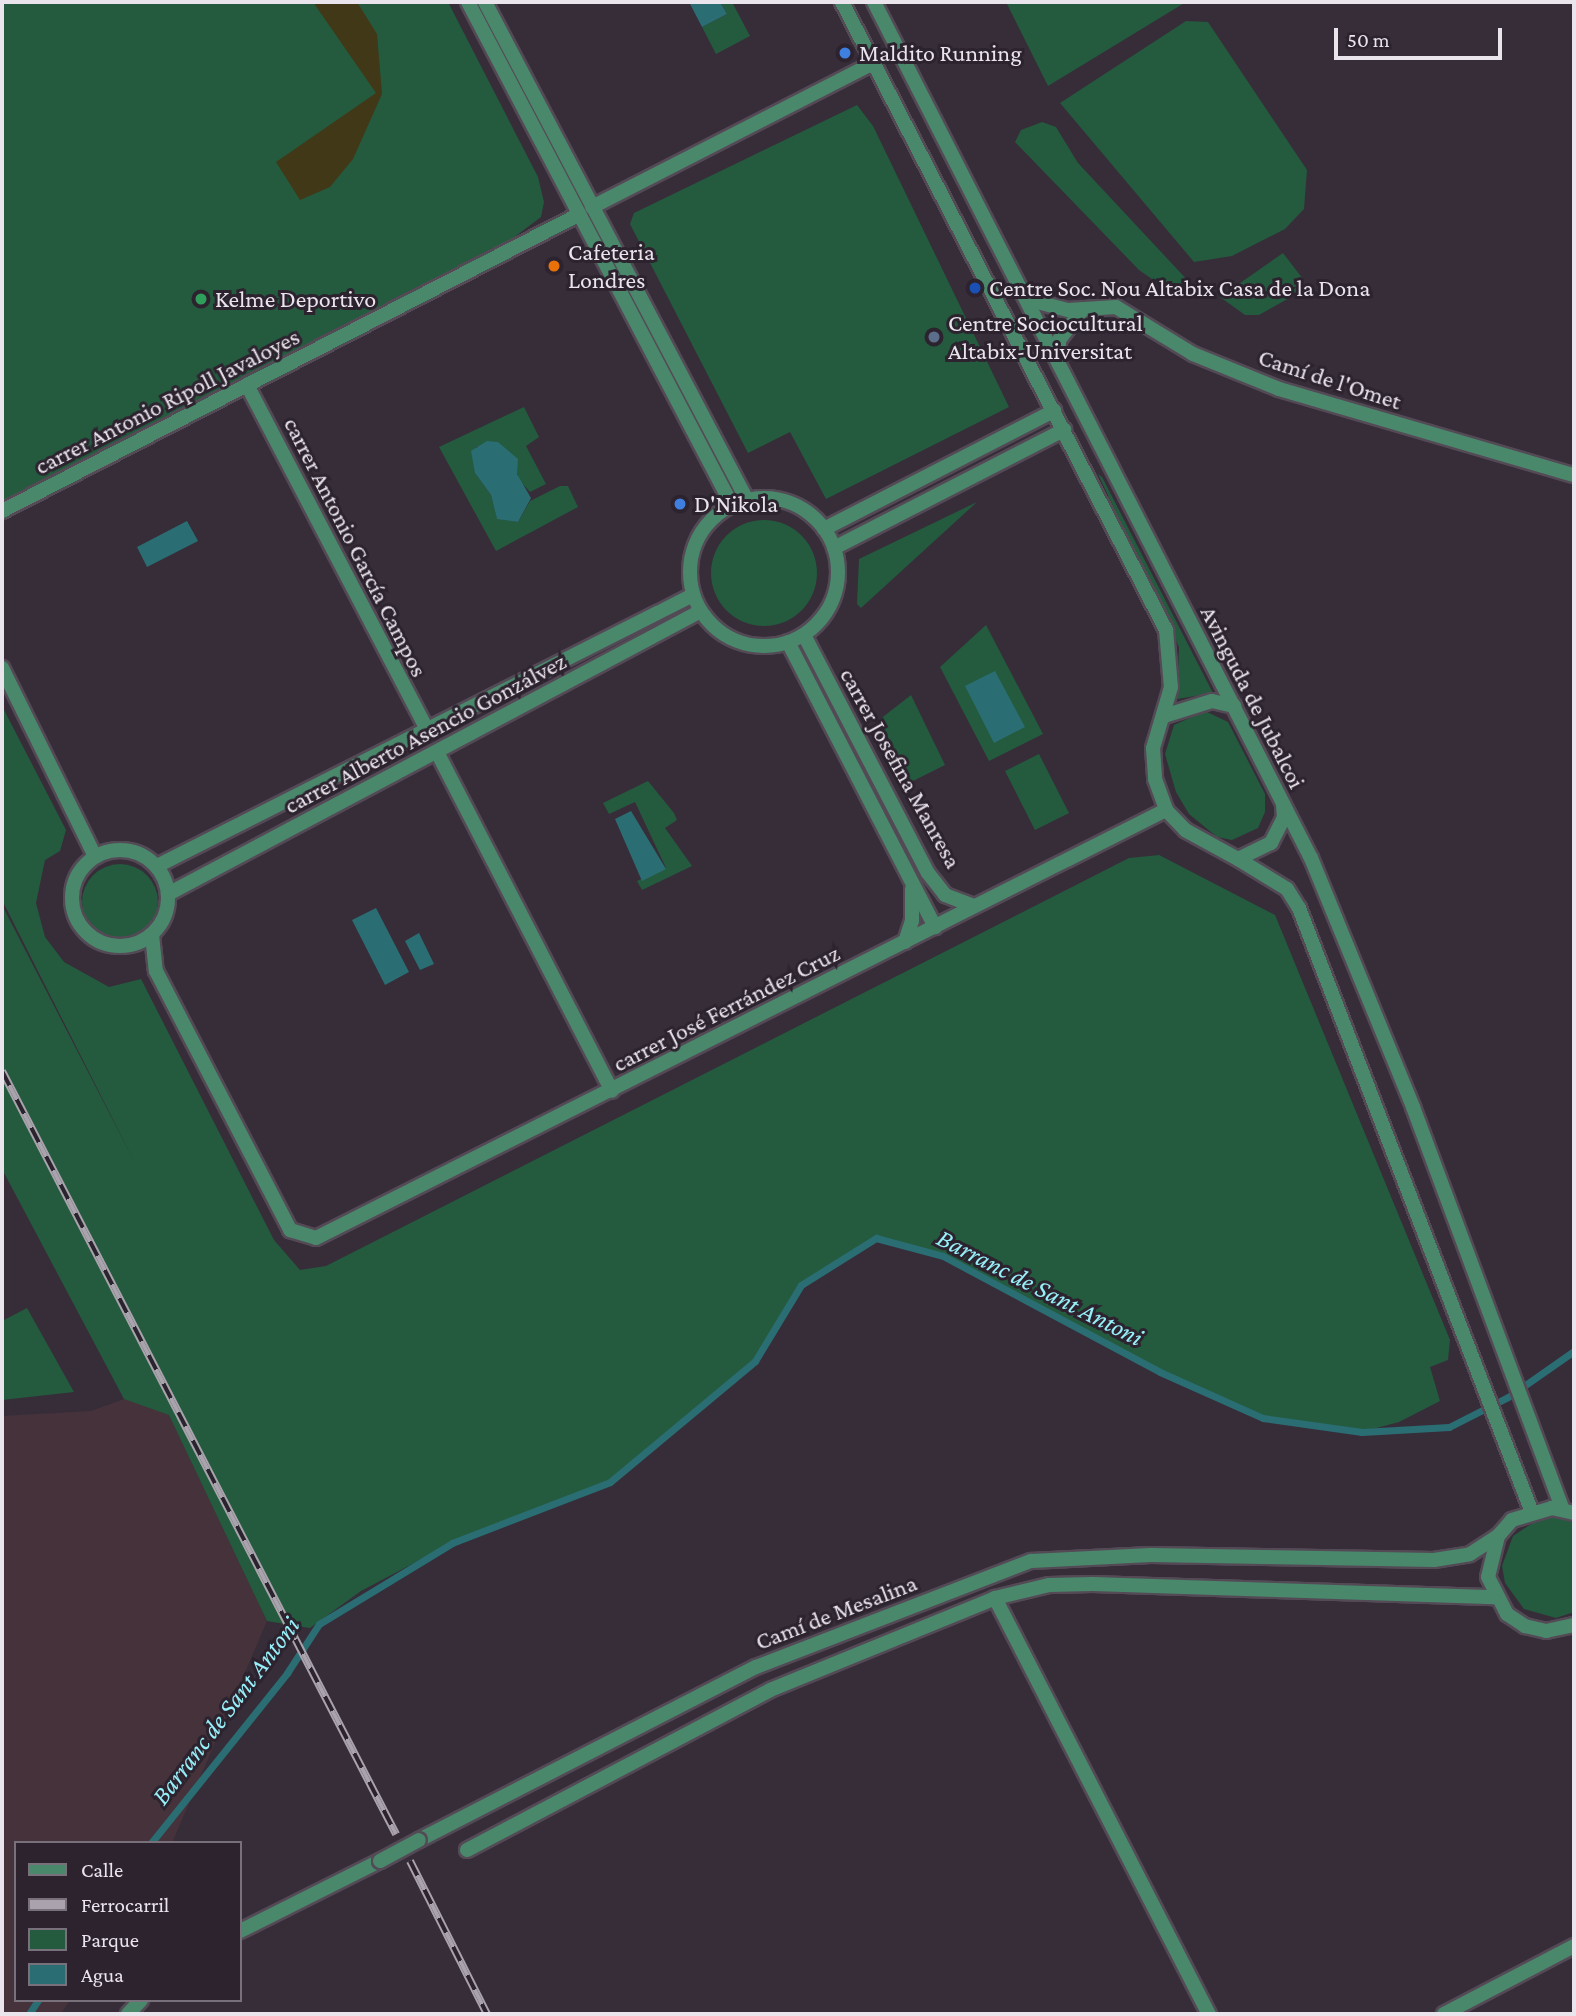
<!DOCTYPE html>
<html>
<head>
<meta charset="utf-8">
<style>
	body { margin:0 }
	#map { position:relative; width:1576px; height:2016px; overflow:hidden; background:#362d39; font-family:"Crimson Pro",serif }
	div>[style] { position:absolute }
	.industrial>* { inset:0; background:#45323a }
	.green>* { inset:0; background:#245a3e }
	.round { border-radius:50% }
	.sand>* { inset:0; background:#413818 }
	.water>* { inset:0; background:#2a6e74 }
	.stream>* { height:7px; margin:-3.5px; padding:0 3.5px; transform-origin:3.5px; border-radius:3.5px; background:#2a6e74 }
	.roads { filter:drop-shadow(2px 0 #534a56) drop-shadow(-2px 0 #534a56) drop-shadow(0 2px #534a56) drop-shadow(0 -2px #534a56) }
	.minor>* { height:14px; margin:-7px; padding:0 7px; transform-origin:7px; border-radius:7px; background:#4a886c }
	.minor>.ring { margin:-7px; padding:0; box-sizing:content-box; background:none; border:14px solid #4a886c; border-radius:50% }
	.rail>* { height:8px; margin-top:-4px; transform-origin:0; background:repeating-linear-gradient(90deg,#2c232f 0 16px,#aaa3ad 0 32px); box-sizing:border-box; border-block:2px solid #aaa3ad }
	.bridges { filter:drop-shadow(2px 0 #534a56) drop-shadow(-2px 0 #534a56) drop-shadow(0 2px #534a56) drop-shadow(0 -2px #534a56) }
	.minor-bridge>* { height:14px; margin:-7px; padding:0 7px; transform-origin:7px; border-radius:7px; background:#4a886c }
	.dots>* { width:19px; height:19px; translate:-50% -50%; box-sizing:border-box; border:4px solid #2c232f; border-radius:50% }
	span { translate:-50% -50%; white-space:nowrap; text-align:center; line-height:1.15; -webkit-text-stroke:6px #2c232f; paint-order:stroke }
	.poi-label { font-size:24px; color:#eae4ec }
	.left { translate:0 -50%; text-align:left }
	.street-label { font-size:24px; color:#eae4ec }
	.water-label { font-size:26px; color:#97eff8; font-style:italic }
	.frame { position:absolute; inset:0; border:4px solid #eae4ec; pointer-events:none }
	.legend { position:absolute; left:14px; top:1841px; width:228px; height:161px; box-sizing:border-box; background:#2c232f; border:2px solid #78707b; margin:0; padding:9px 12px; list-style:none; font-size:21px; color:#eae4ec }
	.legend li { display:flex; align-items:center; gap:14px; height:35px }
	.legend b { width:35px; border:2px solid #78707b }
	.scale { position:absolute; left:1334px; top:28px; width:168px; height:32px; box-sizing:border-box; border:4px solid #eae4ec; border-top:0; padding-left:9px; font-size:21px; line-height:24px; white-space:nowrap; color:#eae4ec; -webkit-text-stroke:5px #2c232f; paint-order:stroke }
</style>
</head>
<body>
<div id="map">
	<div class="industrial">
		<div style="clip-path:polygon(124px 1399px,169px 1414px,267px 1621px,172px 1843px,16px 1843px,16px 2000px,70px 2000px,61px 2014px,2px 2014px,2px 1416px,91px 1411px)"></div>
	</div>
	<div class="green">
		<div style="clip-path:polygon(2px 2px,448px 2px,538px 177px,544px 202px,541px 217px,505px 244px,2px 504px)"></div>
		<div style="clip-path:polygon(720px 2px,732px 2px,750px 36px,716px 54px,702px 27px,727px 14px)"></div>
		<div style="clip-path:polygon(1006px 2px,1186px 2px,1048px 86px)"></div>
		<div style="clip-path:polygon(1186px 21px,1208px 22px,1307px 170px,1304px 209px,1285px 229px,1232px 256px,1194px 262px,1060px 103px)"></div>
		<div style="clip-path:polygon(857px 105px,873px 126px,1009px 407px,826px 499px,790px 432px,748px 453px,630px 224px,634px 213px)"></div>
		<div style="clip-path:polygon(1042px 122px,1056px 127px,1078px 163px,1191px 284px,1188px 291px,1172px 293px,1139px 270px,1015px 142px,1021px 130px)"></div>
		<div style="clip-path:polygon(1283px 253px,1303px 279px,1302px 291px,1259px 315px,1245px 315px,1220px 297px)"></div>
		<div style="clip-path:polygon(524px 407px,539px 437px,526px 446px,546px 484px,530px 492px,520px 481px,509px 452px,476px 447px,475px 473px,491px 495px,497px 518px,518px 522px,530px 501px,560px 486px,568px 486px,578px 507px,496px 551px,439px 447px)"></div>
		<div style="clip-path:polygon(1098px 474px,1102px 477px,1213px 693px,1177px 699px,1179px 647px)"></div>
		<div style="clip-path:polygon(977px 502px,861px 608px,857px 604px,859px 559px)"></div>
		<div class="round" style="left:711px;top:520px;width:106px;height:106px"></div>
		<div style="clip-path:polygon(986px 625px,1043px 734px,989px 761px,940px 667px)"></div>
		<div style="clip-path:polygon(911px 695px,945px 765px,911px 782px,879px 720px)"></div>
		<div style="clip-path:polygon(2px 706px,66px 830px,60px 851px,45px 860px,36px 903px,45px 937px,64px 962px,109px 987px,141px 979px,274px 1240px,300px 1270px,326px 1266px,1129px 858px,1159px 855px,1275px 915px,1450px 1340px,1448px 1360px,1430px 1367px,1440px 1401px,1399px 1422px,1362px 1432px,1263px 1418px,1160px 1372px,943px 1256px,876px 1238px,801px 1285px,755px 1361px,610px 1482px,452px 1543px,361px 1591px,310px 1628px,267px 1621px,169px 1415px,124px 1399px,2px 1169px,2px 905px,134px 1161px,2px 900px)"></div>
		<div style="clip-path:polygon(1205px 711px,1228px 722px,1265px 794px,1265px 812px,1258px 828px,1232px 840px,1217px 837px,1189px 814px,1176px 792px,1165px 754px,1174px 725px)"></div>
		<div style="clip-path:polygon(1039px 754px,1069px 813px,1035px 830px,1005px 771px)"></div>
		<div style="clip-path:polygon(648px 781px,674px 813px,677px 820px,665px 828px,692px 866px,642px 890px,637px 881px,666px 868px,635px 802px,609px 814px,603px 803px)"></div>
		<div class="round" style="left:82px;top:864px;width:76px;height:76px"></div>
		<div style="clip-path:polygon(27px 1308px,74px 1392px,2px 1400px,2px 1321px)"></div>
		<div style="clip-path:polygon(1557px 1517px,1574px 1523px,1574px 1612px,1556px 1618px,1524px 1609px,1505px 1583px,1502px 1566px,1513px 1536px,1540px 1518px)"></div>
	</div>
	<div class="sand">
		<div style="clip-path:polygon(313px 2px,357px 2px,377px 34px,382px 94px,353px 159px,330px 187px,300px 200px,276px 162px,376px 93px)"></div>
	</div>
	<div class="water">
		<div style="clip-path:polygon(689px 2px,720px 2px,727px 14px,702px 27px)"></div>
		<div style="clip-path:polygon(487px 441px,498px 442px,518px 459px,517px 474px,531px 498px,518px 522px,497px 519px,491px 495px,475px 473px,471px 451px)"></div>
		<div style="clip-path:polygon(187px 521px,198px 541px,147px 567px,137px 547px)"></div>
		<div style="clip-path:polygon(995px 671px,1025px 727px,994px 743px,965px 686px)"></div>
		<div style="clip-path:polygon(631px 811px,666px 869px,642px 881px,615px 819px)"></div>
		<div style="clip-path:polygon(376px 908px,409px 972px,385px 985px,352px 920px)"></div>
		<div style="clip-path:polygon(419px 933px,434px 964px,420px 970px,405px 941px)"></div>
	</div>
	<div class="stream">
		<div style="left:151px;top:1843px;width:218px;rotate:-51.3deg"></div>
		<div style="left:287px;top:1673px;width:59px;rotate:-56.9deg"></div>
		<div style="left:319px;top:1624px;width:156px;rotate:-31.3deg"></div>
		<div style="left:452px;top:1543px;width:169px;rotate:-21.1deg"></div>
		<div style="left:610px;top:1482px;width:189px;rotate:-39.8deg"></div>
		<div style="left:755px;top:1361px;width:89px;rotate:-58.8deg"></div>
		<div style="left:801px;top:1285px;width:89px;rotate:-32.1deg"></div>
		<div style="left:876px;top:1238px;width:69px;rotate:15deg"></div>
		<div style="left:943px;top:1256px;width:246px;rotate:28.1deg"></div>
		<div style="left:1160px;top:1372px;width:113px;rotate:24.1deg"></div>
		<div style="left:1263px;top:1418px;width:100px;rotate:8deg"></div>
		<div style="left:1362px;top:1432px;width:87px;rotate:-3.3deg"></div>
		<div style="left:1449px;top:1427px;width:66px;rotate:-27deg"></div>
		<div style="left:1508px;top:1397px;width:80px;rotate:-34.9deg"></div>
		<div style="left:29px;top:2014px;width:17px;rotate:-57deg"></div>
	</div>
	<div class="roads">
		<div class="minor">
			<div style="left:468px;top:2px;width:568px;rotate:62.31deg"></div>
			<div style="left:485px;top:2px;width:563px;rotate:62.25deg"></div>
			<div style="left:842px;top:2px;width:707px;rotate:62.71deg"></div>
			<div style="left:1166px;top:630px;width:57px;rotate:85deg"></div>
			<div style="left:1171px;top:687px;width:64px;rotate:106.4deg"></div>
			<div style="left:1153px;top:748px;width:31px;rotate:86deg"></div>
			<div style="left:1155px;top:779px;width:33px;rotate:70deg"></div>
			<div style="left:1166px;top:810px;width:28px;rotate:46deg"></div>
			<div style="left:1185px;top:830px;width:60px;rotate:28.7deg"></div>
			<div style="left:1238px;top:859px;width:37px;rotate:-26deg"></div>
			<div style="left:1271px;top:843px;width:28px;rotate:-63deg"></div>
			<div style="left:1284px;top:818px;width:14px;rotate:-94deg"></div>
			<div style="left:874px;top:2px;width:961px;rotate:62.96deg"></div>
			<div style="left:1311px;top:858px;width:269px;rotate:67.7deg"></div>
			<div style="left:1413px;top:1107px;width:430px;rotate:69.6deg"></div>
			<div style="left:592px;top:207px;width:316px;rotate:-27.1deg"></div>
			<div style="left:1026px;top:299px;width:43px;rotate:14.7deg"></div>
			<div style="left:1068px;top:310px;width:48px;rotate:-3.6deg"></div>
			<div style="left:1116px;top:307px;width:90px;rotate:31.4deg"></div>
			<div style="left:1193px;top:354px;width:93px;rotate:22.1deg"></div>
			<div style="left:1279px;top:389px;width:307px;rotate:16.3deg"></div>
			<div style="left:1058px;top:362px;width:22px;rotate:-87deg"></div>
			<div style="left:1059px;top:340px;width:39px;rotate:-52deg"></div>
			<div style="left:247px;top:385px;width:389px;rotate:62.4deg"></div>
			<div class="ring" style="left:690px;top:498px;width:134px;height:134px"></div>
			<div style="left:2px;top:511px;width:648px;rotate:-27.2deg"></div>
			<div style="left:824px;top:529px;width:259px;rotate:-27.2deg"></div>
			<div style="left:834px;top:548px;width:259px;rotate:-27.2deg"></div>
			<div style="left:804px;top:635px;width:268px;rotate:62.5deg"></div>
			<div style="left:928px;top:873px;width:28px;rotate:52deg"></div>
			<div style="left:945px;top:895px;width:31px;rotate:21deg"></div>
			<div style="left:788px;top:642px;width:321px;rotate:62.7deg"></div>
			<div style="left:2px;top:668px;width:210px;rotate:63.7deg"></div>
			<div style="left:1164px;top:716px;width:50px;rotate:-17.4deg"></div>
			<div style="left:1212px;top:701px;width:23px;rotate:13deg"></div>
			<div style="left:438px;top:754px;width:379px;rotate:62.7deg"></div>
			<div class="ring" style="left:72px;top:850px;width:82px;height:82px"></div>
			<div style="left:1238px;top:859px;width:57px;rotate:31.5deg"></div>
			<div style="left:1287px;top:889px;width:22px;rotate:58deg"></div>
			<div style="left:1299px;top:908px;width:645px;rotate:68.92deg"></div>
			<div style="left:157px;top:866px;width:601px;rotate:-26.82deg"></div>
			<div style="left:168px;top:894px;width:603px;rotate:-27.97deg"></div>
			<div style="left:152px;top:935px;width:36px;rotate:84deg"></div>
			<div style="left:156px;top:971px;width:292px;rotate:62.6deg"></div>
			<div style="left:290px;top:1230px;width:27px;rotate:17deg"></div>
			<div style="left:316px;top:1238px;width:952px;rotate:-26.73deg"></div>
			<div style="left:905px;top:942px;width:22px;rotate:-72deg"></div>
			<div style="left:912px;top:921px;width:32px;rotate:-90deg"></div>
			<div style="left:1574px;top:1513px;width:23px;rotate:-167deg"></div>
			<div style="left:1552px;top:1508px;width:42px;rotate:163.3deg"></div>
			<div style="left:1512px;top:1520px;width:21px;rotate:131deg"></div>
			<div style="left:1498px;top:1536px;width:42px;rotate:103.7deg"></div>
			<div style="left:1488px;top:1577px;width:42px;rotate:62.8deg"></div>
			<div style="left:1507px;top:1614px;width:22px;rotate:34deg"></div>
			<div style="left:1525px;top:1626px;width:22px;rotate:13deg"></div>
			<div style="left:1546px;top:1631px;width:29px;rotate:-12deg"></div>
			<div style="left:995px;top:1598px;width:468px;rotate:62.8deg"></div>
			<div style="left:419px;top:1840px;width:379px;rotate:-27.2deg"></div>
			<div style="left:756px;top:1667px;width:295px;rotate:-21.1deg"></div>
			<div style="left:1031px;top:1561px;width:120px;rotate:-2.9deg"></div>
			<div style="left:1151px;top:1555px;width:283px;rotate:1deg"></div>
			<div style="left:1434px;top:1560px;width:36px;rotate:-9deg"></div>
			<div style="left:1470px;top:1554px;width:33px;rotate:-33deg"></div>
			<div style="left:467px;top:1850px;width:343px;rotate:-27.8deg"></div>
			<div style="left:770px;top:1690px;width:243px;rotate:-22.2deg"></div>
			<div style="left:995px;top:1598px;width:56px;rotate:-13.5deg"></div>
			<div style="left:1049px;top:1585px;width:44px;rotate:-1.3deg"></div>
			<div style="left:1093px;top:1584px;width:402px;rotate:1.9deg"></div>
			<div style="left:240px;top:1931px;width:157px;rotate:-26.6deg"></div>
			<div style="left:128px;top:2014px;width:19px;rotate:-47deg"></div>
			<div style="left:1444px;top:2014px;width:147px;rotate:-27.6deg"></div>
		</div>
	</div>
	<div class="rail">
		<div style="left:2px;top:1071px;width:859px;rotate:62.69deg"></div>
		<div style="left:410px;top:1861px;width:171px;rotate:63.3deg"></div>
	</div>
	<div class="bridges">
		<div class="minor-bridge">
			<div style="left:380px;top:1861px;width:44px;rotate:-28.3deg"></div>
		</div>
	</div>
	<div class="dots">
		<div style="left:845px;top:53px;background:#3f7fe0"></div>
		<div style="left:554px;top:266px;background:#e8710a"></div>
		<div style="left:975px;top:288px;background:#1a4fb4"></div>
		<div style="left:201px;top:299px;background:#2e9e5b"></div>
		<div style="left:934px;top:337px;background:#5c6f8a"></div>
		<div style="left:680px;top:504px;background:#3f7fe0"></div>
	</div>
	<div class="poi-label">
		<span class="left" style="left:859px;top:53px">Maldito Running</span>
		<span class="left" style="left:568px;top:266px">Cafeteria<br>Londres</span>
		<span class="left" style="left:989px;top:288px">Centre Soc. Nou Altabix Casa de la Dona</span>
		<span class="left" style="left:215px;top:299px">Kelme Deportivo</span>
		<span class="left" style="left:948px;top:337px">Centre Sociocultural<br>Altabix-Universitat</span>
		<span class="left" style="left:694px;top:504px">D'Nikola</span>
	</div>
	<div class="street-label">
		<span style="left:1330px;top:379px;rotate:18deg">Camí de l'Omet</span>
		<span style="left:167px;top:401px;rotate:-27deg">carrer Antonio Ripoll Javaloyes</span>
		<span style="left:356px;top:547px;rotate:63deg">carrer Antonio García Campos</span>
		<span style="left:1253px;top:697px;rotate:63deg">Avinguda de Jubalcoi</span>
		<span style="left:425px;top:733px;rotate:-28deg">carrer Alberto Asencio Gonzálvez</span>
		<span style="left:901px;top:768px;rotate:61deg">carrer Josefina Manresa</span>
		<span style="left:726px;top:1008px;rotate:-27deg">carrer José Ferrández Cruz</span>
		<span style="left:836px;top:1612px;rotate:-21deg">Camí de Mesalina</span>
	</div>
	<div class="water-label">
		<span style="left:1040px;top:1288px;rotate:27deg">Barranc de Sant Antoni</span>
		<span style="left:226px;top:1711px;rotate:-53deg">Barranc de Sant Antoni</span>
	</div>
	<div class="frame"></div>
	<ul class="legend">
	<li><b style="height:9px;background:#4a886c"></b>Calle</li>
	<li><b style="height:9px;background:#aaa3ad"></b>Ferrocarril</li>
	<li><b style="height:19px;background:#245a3e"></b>Parque</li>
	<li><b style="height:19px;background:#2a6e74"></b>Agua</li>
	</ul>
	<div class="scale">50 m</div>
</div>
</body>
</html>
